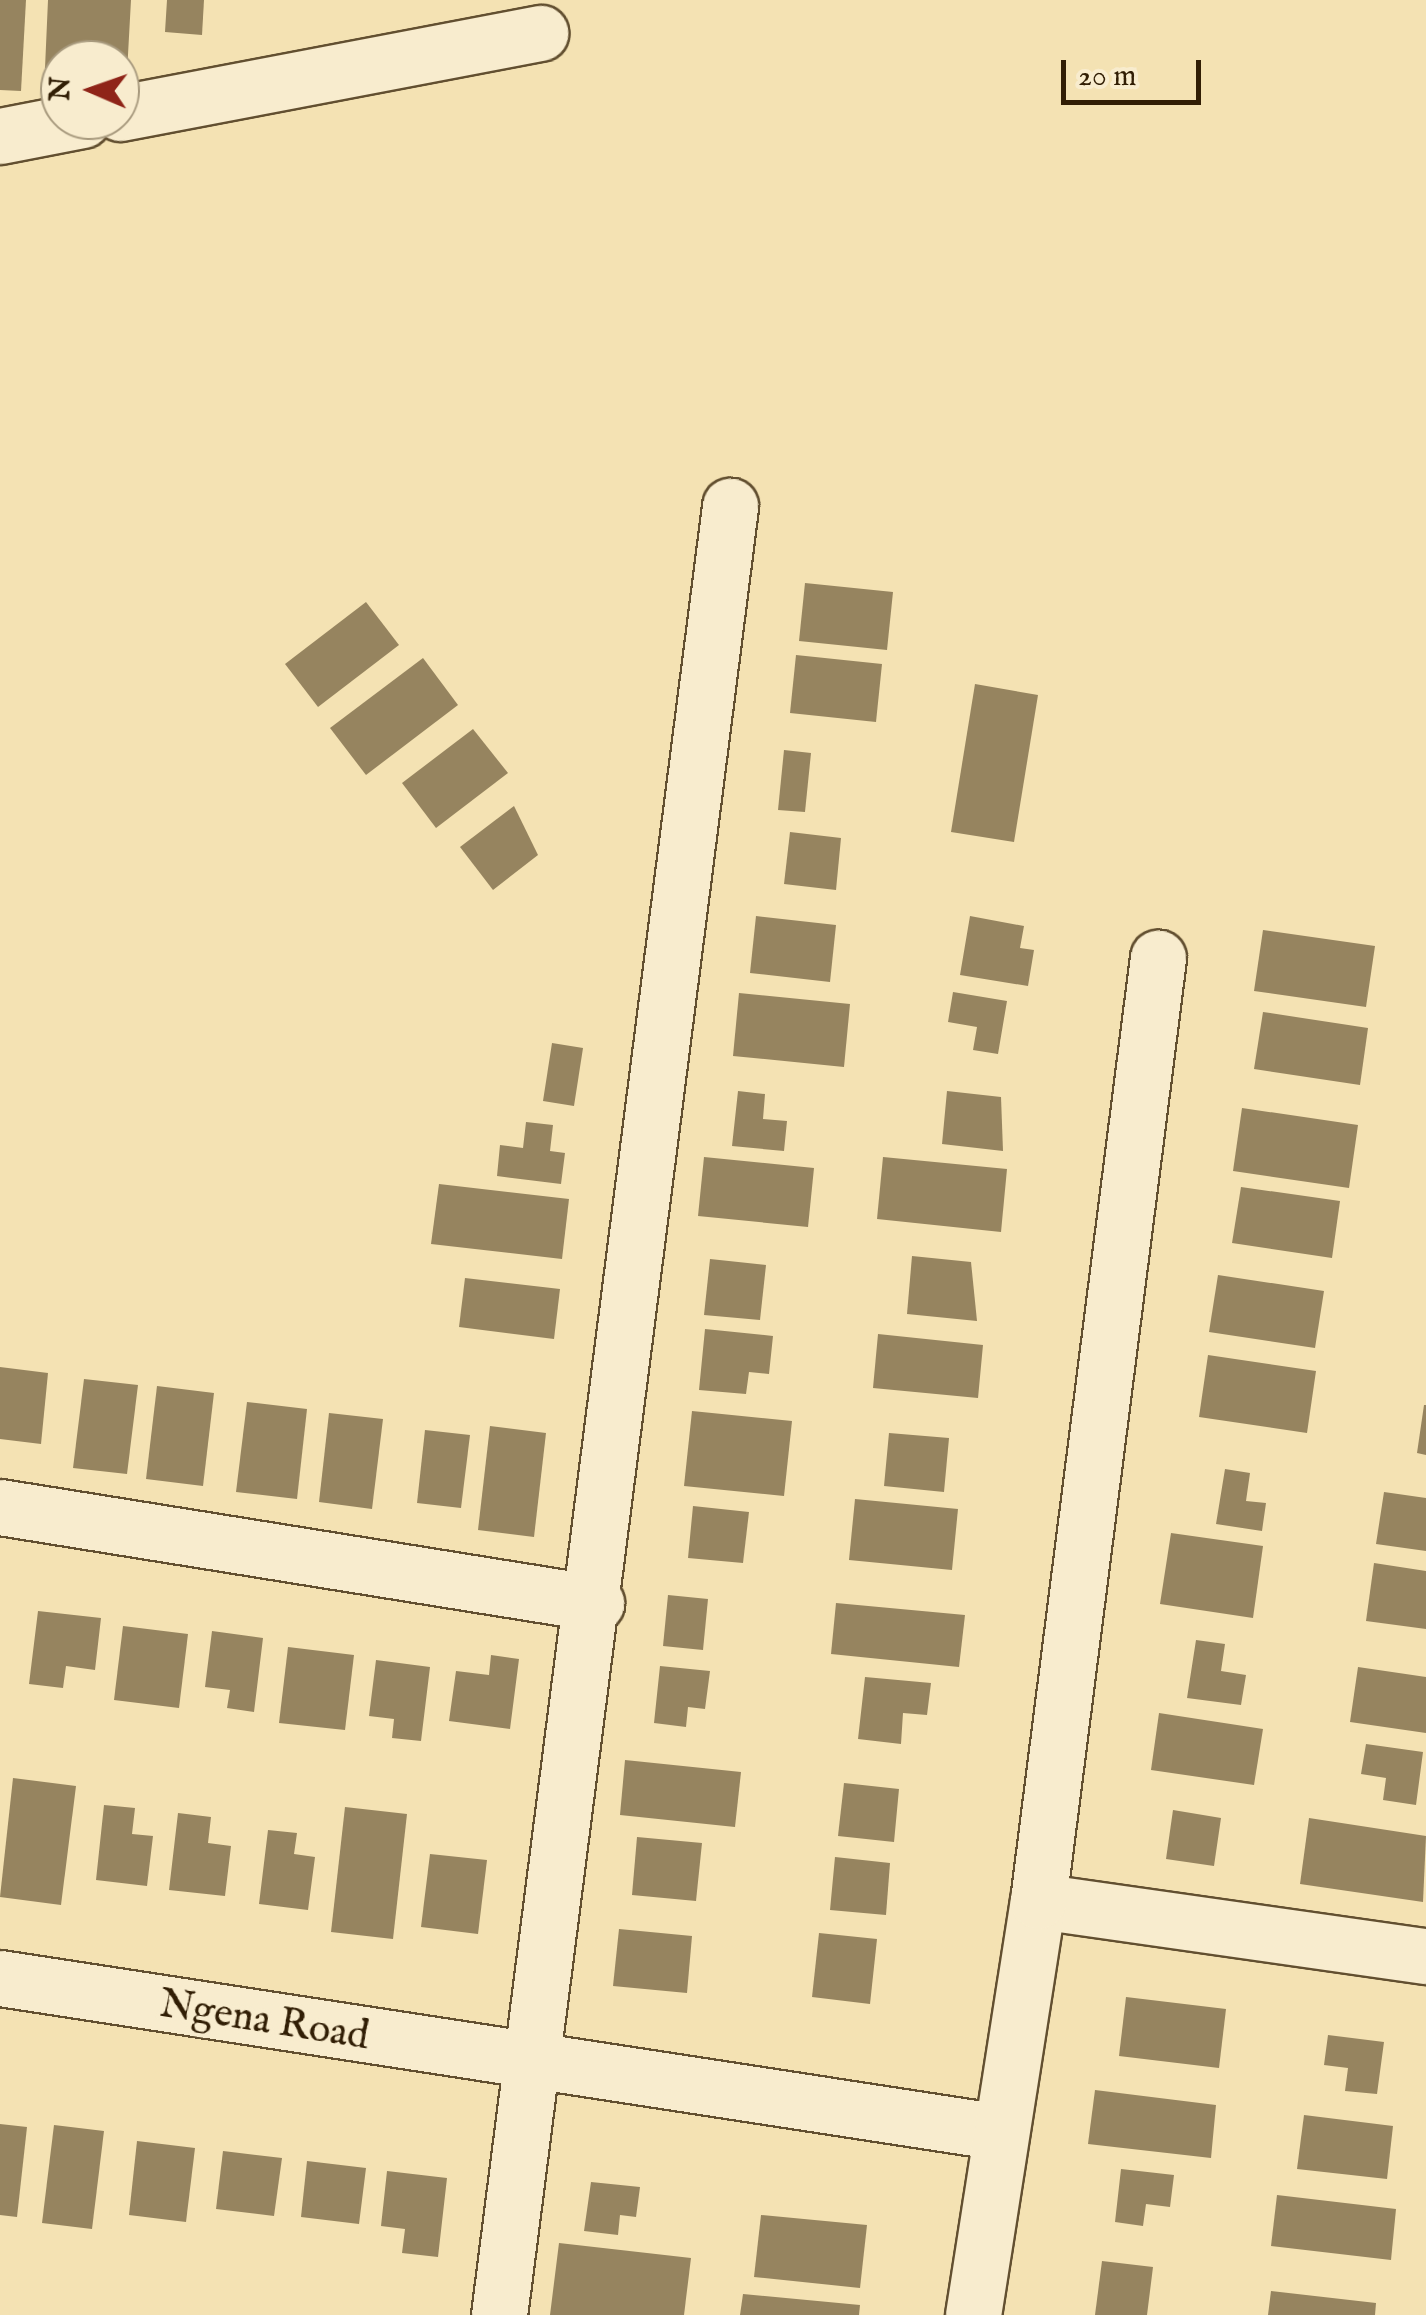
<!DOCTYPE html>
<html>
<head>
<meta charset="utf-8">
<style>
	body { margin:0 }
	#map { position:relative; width:1426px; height:2315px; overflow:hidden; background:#f4e2b3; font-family:"IM FELL English",serif }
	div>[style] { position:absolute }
	.building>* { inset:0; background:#96845f }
	.roads { filter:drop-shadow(2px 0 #624f30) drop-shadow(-2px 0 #624f30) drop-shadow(0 2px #624f30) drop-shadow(0 -2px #624f30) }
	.minor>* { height:55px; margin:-27.5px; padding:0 27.5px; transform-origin:27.5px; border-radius:27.5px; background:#f8ecce }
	span { translate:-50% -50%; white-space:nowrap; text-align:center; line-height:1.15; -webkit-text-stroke:8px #f8ecce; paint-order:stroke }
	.street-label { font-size:40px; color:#311e05 }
	.north { position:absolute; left:40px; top:40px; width:100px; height:100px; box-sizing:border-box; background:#f8ecce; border:2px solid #a89a7e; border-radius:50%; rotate:272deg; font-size:28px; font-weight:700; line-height:40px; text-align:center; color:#311e05 }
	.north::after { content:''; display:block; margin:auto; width:35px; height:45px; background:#8f2418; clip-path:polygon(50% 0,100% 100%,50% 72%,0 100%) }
	.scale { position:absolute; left:1061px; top:60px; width:140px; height:45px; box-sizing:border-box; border:5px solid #311e05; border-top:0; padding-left:12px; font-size:30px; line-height:35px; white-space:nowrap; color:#311e05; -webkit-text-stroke:8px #f8ecce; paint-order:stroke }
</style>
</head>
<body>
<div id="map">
	<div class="building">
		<div style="clip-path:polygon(0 0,26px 0,21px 91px,0 90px)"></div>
		<div style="clip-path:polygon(48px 0,131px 0,127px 73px,120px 60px,45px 68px)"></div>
		<div style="clip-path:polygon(167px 0,204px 0,202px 35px,165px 32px)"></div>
		<div style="clip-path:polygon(805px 583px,893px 592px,887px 650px,799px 641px)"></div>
		<div style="clip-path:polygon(366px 602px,399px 645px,318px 707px,285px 664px)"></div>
		<div style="clip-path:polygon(796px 655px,882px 664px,876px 722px,790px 713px)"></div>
		<div style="clip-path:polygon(423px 658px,458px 705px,366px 775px,330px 728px)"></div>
		<div style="clip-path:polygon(975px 684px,1038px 695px,1014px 842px,951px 832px)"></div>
		<div style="clip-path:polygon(473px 729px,508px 773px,436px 828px,402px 783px)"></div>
		<div style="clip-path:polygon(784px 750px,811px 753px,805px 812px,778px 810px)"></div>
		<div style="clip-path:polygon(514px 806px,538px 855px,493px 890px,460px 847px)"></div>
		<div style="clip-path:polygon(790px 832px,841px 838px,836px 890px,784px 884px)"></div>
		<div style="clip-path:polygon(756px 916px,836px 925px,830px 982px,750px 973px)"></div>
		<div style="clip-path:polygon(970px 916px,1024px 926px,1020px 948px,1034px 950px,1028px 986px,960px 975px)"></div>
		<div style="clip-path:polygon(1263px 930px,1375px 946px,1366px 1007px,1254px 991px)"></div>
		<div style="clip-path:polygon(953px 992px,1007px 1001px,998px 1054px,973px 1050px,977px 1027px,948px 1022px)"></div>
		<div style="clip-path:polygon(739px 993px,850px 1004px,844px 1067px,733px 1056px)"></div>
		<div style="clip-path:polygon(1263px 1012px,1368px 1028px,1360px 1085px,1254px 1069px)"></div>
		<div style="clip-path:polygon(552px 1043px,583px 1048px,574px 1106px,543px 1101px)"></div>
		<div style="clip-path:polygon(738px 1091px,765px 1094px,763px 1119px,787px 1121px,784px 1151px,732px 1146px)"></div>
		<div style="clip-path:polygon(947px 1091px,1001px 1097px,1003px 1151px,942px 1144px)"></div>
		<div style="clip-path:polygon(1242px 1108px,1358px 1125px,1349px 1188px,1233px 1171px)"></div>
		<div style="clip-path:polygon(526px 1122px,553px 1125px,550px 1151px,565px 1153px,561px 1184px,497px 1176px,500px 1145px,523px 1148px)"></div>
		<div style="clip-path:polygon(704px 1157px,814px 1168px,808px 1227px,698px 1216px)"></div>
		<div style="clip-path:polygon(883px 1157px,1007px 1169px,1001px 1232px,877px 1219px)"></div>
		<div style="clip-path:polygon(439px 1184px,569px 1199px,562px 1259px,431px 1244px)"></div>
		<div style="clip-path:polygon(1241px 1187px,1340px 1201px,1332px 1258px,1232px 1243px)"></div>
		<div style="clip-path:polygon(912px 1256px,971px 1262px,977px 1321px,907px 1314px)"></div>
		<div style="clip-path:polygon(710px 1259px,766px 1265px,760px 1320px,704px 1315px)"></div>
		<div style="clip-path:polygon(1218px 1275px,1324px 1291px,1315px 1348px,1209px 1332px)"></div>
		<div style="clip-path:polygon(465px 1278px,560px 1289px,554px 1339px,459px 1327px)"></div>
		<div style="clip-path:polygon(705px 1329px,773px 1336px,769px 1374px,749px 1372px,746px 1394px,699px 1390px)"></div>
		<div style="clip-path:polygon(878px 1334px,983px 1345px,978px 1398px,873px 1388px)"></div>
		<div style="clip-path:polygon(1208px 1355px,1316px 1371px,1307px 1433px,1199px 1417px)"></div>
		<div style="clip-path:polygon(0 1367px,48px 1373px,41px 1444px,0 1439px)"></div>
		<div style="clip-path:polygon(84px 1379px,138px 1385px,127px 1474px,73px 1468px)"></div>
		<div style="clip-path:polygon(157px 1386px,214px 1393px,203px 1486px,146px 1479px)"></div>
		<div style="clip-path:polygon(247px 1402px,307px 1409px,297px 1499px,236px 1492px)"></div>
		<div style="clip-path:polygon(1424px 1405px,1426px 1405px,1426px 1455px,1417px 1453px)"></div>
		<div style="clip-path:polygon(692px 1411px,792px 1421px,784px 1496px,684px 1486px)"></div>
		<div style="clip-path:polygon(329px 1413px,383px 1419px,372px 1509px,319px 1502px)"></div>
		<div style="clip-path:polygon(490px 1426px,546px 1433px,534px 1537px,478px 1530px)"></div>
		<div style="clip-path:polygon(425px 1430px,470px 1435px,461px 1508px,417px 1503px)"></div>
		<div style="clip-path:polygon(889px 1433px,949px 1438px,944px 1492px,884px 1486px)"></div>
		<div style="clip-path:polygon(1225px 1469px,1250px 1473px,1246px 1501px,1266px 1503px,1262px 1531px,1216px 1524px)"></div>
		<div style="clip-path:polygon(1384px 1492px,1426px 1498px,1426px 1551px,1376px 1544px)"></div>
		<div style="clip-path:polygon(855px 1499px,958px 1509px,952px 1570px,849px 1560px)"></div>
		<div style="clip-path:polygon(693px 1506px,749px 1512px,743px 1563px,688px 1558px)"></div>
		<div style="clip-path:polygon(1171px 1533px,1263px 1546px,1253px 1618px,1160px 1604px)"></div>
		<div style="clip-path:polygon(1374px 1563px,1426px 1571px,1426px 1629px,1366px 1621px)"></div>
		<div style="clip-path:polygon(668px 1595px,708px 1599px,703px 1650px,663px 1646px)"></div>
		<div style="clip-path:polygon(836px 1603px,965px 1615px,959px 1667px,831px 1654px)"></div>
		<div style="clip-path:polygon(38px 1611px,101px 1618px,95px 1670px,66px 1666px,63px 1688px,29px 1684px)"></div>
		<div style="clip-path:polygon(123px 1626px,188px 1634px,179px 1708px,114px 1700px)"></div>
		<div style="clip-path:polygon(212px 1631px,263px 1638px,254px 1712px,227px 1708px,230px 1690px,205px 1687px)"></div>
		<div style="clip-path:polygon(1196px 1640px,1225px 1644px,1221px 1671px,1246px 1675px,1241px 1705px,1187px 1698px)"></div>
		<div style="clip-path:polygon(288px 1647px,354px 1655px,345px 1730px,279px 1723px)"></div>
		<div style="clip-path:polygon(491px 1655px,519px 1659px,510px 1729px,449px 1721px,456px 1671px,489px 1675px)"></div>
		<div style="clip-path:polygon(376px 1660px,430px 1667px,421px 1741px,392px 1738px,394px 1719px,369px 1716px)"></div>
		<div style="clip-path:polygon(660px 1666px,710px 1671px,705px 1709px,688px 1707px,686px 1727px,654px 1723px)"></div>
		<div style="clip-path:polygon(1358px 1667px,1426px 1677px,1426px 1733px,1350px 1722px)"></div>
		<div style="clip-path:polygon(865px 1677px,931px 1683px,927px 1715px,903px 1713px,901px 1744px,858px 1739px)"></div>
		<div style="clip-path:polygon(1159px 1713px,1263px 1729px,1254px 1785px,1151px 1770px)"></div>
		<div style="clip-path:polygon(1366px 1744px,1423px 1752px,1416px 1805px,1383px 1800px,1386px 1778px,1361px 1774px)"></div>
		<div style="clip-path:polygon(625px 1760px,741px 1772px,735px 1827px,620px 1815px)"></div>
		<div style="clip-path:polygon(13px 1778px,76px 1786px,61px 1905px,0 1897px)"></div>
		<div style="clip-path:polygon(844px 1783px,899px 1789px,894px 1842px,838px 1836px)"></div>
		<div style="clip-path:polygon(104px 1805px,135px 1808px,132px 1834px,153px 1836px,147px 1886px,96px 1880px)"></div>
		<div style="clip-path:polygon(345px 1807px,407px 1814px,393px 1939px,331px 1932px)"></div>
		<div style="clip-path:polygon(1173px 1810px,1221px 1818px,1214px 1866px,1166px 1859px)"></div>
		<div style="clip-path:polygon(178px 1813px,211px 1817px,208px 1843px,231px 1846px,225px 1896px,169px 1890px)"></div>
		<div style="clip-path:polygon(1309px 1818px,1426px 1836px,1423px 1902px,1300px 1884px)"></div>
		<div style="clip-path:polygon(268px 1830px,297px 1833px,294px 1854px,315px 1857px,308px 1910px,259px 1904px)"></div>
		<div style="clip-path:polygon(637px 1837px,702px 1843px,696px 1901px,632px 1895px)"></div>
		<div style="clip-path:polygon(430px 1854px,487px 1860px,478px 1934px,421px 1927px)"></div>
		<div style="clip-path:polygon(835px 1857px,890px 1863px,886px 1915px,830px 1910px)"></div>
		<div style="clip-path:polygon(619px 1929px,692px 1936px,687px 1993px,613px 1986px)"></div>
		<div style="clip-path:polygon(819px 1933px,877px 1939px,870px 2004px,812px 1997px)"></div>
		<div style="clip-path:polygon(1126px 1997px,1226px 2009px,1219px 2068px,1119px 2056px)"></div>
		<div style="clip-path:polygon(1328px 2035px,1384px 2042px,1377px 2094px,1345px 2091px,1348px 2068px,1324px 2065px)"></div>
		<div style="clip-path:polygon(1095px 2090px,1216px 2105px,1211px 2158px,1088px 2144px)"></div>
		<div style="clip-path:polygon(1304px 2115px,1393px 2126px,1387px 2179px,1297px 2169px)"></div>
		<div style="clip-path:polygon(0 2124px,27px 2127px,17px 2217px,0 2215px)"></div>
		<div style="clip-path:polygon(54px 2125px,104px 2131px,92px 2229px,42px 2223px)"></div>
		<div style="clip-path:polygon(137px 2141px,195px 2148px,186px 2222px,129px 2215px)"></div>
		<div style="clip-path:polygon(223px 2151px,282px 2158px,274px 2216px,216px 2209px)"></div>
		<div style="clip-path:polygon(307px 2161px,366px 2168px,359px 2224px,301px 2217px)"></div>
		<div style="clip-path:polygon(1121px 2169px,1174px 2175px,1170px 2207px,1146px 2204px,1143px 2226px,1115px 2222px)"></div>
		<div style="clip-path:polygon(387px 2171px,447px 2178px,438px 2257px,402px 2253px,405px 2229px,381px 2226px)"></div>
		<div style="clip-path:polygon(591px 2182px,640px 2187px,636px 2217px,620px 2215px,618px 2235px,584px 2231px)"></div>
		<div style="clip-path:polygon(1277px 2195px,1396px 2209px,1391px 2260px,1271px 2246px)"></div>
		<div style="clip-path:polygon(761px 2215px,867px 2225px,860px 2288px,754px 2277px)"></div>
		<div style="clip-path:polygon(559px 2243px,691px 2258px,684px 2315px,550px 2315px)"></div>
		<div style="clip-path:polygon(1102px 2261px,1153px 2267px,1147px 2315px,1095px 2315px)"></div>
		<div style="clip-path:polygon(1271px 2291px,1376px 2303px,1375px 2315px,1268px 2315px)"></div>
		<div style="clip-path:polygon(743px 2294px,860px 2305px,859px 2315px,740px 2315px)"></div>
	</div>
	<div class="roads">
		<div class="minor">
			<div style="left:120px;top:113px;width:428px;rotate:-10.8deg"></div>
			<div style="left:0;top:136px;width:84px;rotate:-11deg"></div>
			<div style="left:0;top:1507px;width:604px;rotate:9.15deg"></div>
			<div style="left:1038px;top:1901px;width:392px;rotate:8.1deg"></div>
			<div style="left:0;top:1978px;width:1013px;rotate:8.75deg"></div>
			<div style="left:499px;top:2315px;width:1824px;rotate:-82.72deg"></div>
			<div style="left:973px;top:2315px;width:419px;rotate:-81.1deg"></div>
			<div style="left:1038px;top:1901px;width:951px;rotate:-82.75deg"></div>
		</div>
	</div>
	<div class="street-label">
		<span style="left:264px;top:2022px;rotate:9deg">Ngena Road</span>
	</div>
	<div class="north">N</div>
	<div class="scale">20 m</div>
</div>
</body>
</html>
